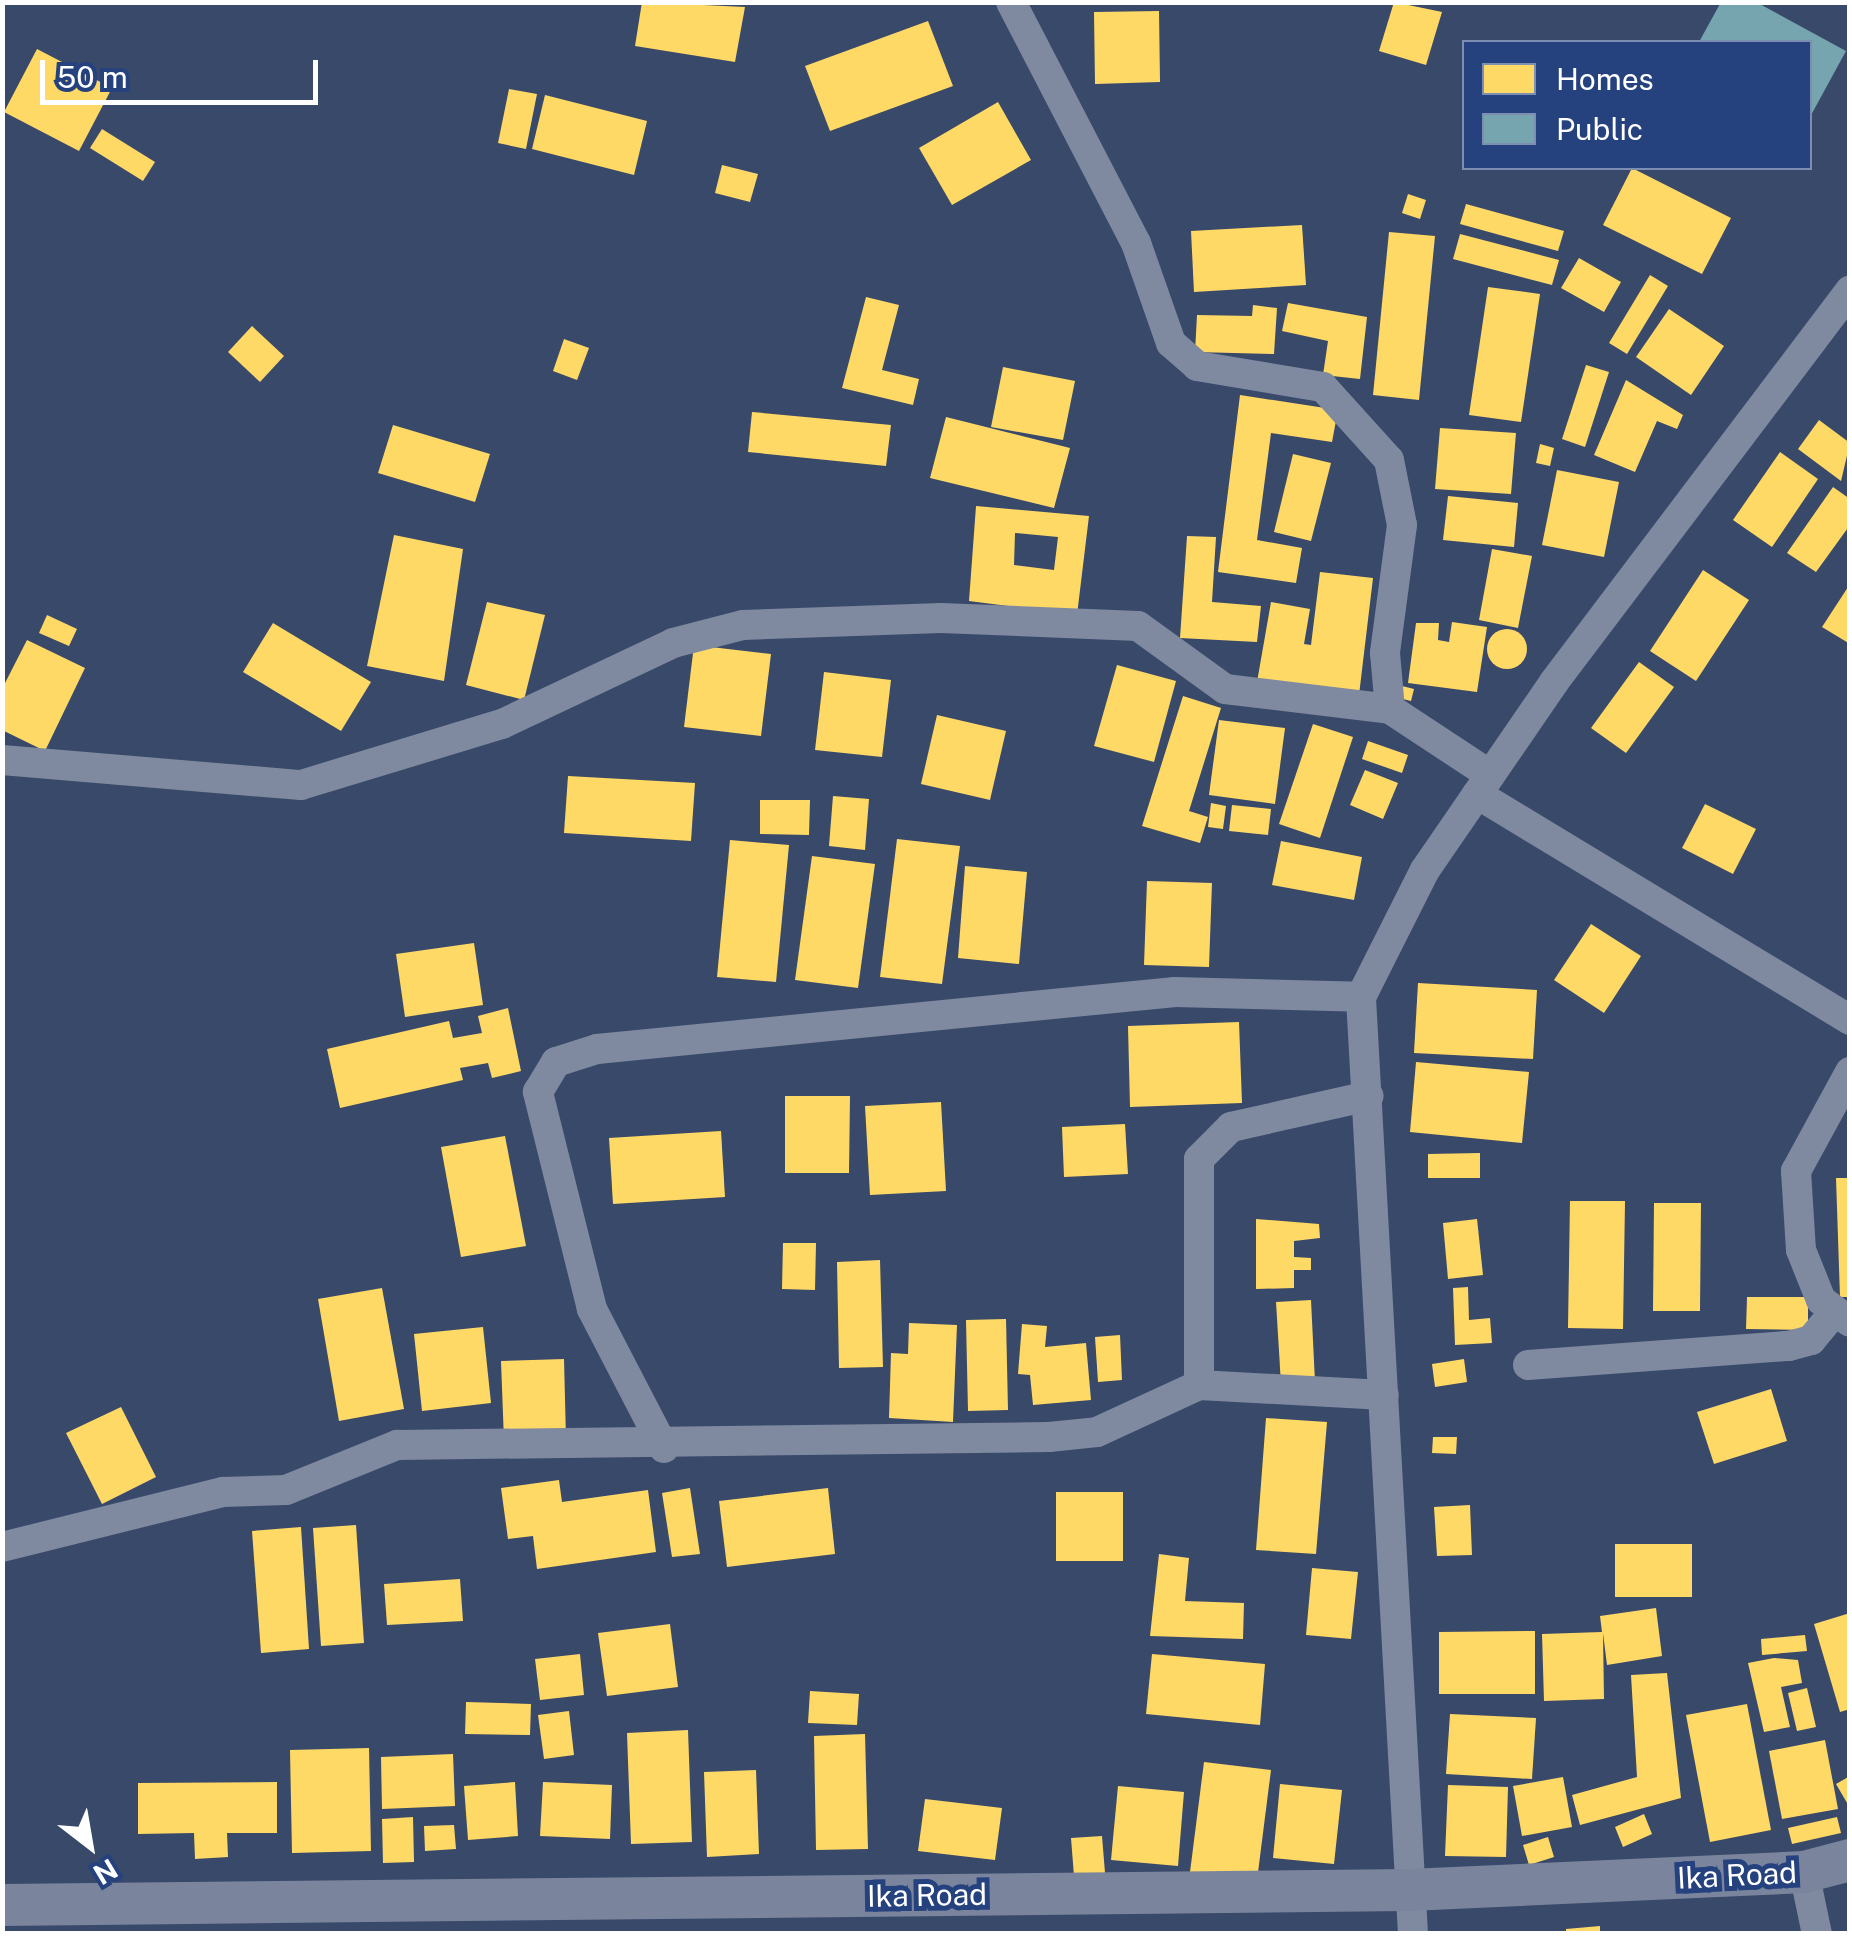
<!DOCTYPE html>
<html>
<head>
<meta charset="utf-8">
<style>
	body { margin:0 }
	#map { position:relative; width:1852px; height:1936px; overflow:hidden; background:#39496a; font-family:"Public Sans",sans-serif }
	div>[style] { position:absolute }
	.homes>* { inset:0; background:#ffd966 }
	.round { border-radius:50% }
	.public>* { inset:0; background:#76a5af }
	.street>* { height:30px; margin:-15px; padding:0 15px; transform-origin:15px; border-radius:15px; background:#7f8aa0 }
	.secondary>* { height:42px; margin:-21px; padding:0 21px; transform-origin:21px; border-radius:21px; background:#7a859d }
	span { translate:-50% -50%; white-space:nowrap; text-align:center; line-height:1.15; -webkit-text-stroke:10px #25427e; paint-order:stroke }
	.street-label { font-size:30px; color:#fff }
	.frame { position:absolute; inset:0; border:5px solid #fff; pointer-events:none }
	.legend { position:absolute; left:1462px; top:40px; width:350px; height:130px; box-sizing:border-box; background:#25427e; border:2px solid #7c8eb2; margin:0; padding:12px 18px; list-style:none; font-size:30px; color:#fff }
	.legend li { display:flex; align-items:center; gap:20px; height:50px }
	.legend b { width:50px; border:2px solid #7c8eb2 }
	.north { position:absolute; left:40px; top:1796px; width:100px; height:100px; -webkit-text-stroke:8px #25427e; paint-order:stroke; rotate:149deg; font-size:28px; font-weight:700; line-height:40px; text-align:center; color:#fff }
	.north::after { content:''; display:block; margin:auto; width:35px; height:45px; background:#fff; clip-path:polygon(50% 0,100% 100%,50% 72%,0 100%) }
	.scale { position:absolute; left:40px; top:60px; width:278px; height:45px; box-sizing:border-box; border:5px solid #fff; border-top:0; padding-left:12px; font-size:30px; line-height:35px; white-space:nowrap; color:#fff; -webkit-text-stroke:8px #25427e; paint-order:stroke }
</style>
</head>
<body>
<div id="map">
	<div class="homes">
		<div style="clip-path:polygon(642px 2px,745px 7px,735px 62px,635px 46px)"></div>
		<div style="clip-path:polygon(1394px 2px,1442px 12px,1426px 65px,1379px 51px)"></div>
		<div style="clip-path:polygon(1159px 11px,1160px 82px,1095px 84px,1094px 12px)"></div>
		<div style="clip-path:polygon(928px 21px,953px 86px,830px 131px,805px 66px)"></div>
		<div style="clip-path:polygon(37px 49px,112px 88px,79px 151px,4px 112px)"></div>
		<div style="clip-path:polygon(509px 89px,537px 94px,526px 149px,498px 143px)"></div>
		<div style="clip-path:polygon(545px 95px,647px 121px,634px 175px,532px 149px)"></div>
		<div style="clip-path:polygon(998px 102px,1031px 160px,952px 205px,919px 148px)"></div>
		<div style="clip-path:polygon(102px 129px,155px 162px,143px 181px,90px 148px)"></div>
		<div style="clip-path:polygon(722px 165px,758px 174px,750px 202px,715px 193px)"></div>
		<div style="clip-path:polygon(1632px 168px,1731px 218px,1702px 274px,1603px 225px)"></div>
		<div style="clip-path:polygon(1408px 194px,1426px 200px,1420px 219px,1402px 213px)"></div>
		<div style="clip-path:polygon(1466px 204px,1564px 231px,1558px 251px,1460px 224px)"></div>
		<div style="clip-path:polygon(1302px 225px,1306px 285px,1194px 292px,1191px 231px)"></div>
		<div style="clip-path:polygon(1389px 232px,1435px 236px,1419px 400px,1373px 395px)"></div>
		<div style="clip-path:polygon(1460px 234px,1559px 260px,1552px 285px,1453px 259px)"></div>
		<div style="clip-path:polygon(1579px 258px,1621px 282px,1604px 312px,1561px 288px)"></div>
		<div style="clip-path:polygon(1650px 275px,1668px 286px,1627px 354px,1609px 343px)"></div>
		<div style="clip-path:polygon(1488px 287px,1540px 294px,1521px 422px,1469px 415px)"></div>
		<div style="clip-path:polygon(866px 297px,899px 305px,882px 370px,919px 379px,913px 405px,842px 388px)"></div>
		<div style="clip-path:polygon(1288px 303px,1367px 317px,1360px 379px,1323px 375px,1328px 341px,1282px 331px)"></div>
		<div style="clip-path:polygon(1253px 305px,1277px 308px,1274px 354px,1195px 352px,1197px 315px,1252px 316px)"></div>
		<div style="clip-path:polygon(1669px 309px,1724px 346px,1691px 395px,1636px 357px)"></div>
		<div style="clip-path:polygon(252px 326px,284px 356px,260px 382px,228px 352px)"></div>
		<div style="clip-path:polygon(564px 339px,589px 348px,577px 380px,553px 371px)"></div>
		<div style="clip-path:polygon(1586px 365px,1609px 372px,1585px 447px,1562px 439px)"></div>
		<div style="clip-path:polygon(1003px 367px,1075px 381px,1063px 440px,991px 427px)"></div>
		<div style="clip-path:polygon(1626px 380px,1683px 415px,1677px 429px,1657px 421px,1635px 472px,1594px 455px)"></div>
		<div style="clip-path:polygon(1240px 395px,1338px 410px,1332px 442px,1271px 433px,1257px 540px,1302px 548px,1296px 583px,1218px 572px)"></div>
		<div style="clip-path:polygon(752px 412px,891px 425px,886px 466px,748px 452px)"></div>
		<div style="clip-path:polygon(946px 417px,1070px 448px,1054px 508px,930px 478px)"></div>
		<div style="clip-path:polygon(1819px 420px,1850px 443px,1841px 481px,1798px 449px)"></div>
		<div style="clip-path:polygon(393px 425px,490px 454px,475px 502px,378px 473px)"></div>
		<div style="clip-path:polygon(1440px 428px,1516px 433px,1511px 494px,1435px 489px)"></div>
		<div style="clip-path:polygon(1540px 444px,1554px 448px,1550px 466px,1536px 463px)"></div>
		<div style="clip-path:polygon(1780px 452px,1818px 479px,1772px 547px,1733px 520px)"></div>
		<div style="clip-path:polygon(1293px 454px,1331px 463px,1311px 541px,1274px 532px)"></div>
		<div style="clip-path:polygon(1557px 470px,1619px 482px,1604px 557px,1542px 545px)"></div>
		<div style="clip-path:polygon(1833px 487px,1850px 499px,1850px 525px,1816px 572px,1787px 553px)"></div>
		<div style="clip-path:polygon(1448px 496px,1518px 503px,1514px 547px,1443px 540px)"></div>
		<div style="clip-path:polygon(evenodd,976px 506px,1089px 516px,1077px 615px,969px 601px,976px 506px,1015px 533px,1058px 537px,1054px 570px,1014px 565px,1015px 533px)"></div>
		<div style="clip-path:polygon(394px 535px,463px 549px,444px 681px,367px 666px)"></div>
		<div style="clip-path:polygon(1187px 536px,1216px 537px,1212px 602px,1261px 606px,1257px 642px,1180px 638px)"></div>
		<div style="clip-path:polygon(1492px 549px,1532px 556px,1518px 628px,1479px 620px)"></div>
		<div style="clip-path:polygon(1703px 570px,1749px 600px,1696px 681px,1650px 651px)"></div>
		<div style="clip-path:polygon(1320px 572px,1373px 578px,1359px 695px,1257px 682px,1271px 602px,1310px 609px,1304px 644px,1311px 645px)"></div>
		<div style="clip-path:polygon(1850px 584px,1850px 644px,1822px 627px)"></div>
		<div style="clip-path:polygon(487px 602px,545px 615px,524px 700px,466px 685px)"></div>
		<div style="clip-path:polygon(47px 615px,77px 629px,69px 646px,39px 633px)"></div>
		<div style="clip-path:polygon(1452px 622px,1487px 627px,1477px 692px,1408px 683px,1416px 623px,1439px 623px,1438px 640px,1449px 642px)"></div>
		<div style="clip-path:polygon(273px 623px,371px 682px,341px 731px,243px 672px)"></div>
		<div class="round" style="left:1487px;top:629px;width:40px;height:40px"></div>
		<div style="clip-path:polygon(27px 640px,85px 668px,45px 751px,2px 730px,2px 689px)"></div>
		<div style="clip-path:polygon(694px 645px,771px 654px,761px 736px,684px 727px)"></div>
		<div style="clip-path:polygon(1639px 662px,1674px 687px,1626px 753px,1591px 728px)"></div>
		<div style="clip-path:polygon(1117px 665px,1176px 681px,1154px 762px,1094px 746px)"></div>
		<div style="clip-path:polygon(824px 672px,891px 680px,882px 757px,815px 750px)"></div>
		<div style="clip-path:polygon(1398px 685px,1414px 689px,1411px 701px,1395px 697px)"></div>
		<div style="clip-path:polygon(1183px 696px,1221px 708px,1189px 811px,1208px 817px,1200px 843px,1142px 826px)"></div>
		<div style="clip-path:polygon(937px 715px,1006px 731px,990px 800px,921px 784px)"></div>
		<div style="clip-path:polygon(1219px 720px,1285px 728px,1275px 804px,1209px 795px)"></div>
		<div style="clip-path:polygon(1313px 724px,1353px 737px,1320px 838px,1279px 824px)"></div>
		<div style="clip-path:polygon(1368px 741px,1408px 755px,1402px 773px,1362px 759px)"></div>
		<div style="clip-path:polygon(1365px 770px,1398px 783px,1383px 819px,1350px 805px)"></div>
		<div style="clip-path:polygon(568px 776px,695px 783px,691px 841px,564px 833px)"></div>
		<div style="clip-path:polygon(833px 796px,869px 799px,865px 850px,829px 846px)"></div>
		<div style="clip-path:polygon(760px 800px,810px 800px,809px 835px,760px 834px)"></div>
		<div style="clip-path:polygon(1211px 803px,1226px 806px,1223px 829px,1208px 827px)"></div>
		<div style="clip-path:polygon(1705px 804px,1756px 829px,1733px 874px,1682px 848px)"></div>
		<div style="clip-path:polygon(1232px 805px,1271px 809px,1268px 835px,1229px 831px)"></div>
		<div style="clip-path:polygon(897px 839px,960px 846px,942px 984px,880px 977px)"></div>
		<div style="clip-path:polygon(730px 840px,789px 845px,776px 982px,717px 977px)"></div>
		<div style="clip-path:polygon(1281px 841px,1362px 857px,1354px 900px,1272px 885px)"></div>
		<div style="clip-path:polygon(812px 856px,875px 864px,858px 988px,795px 980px)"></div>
		<div style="clip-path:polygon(965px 866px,1027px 872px,1019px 964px,958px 958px)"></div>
		<div style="clip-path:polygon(1147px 881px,1212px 883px,1209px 967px,1144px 965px)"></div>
		<div style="clip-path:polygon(1591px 924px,1641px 956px,1604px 1013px,1554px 980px)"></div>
		<div style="clip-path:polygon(474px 943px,483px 1005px,405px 1017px,396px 954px)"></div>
		<div style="clip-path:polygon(1418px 983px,1537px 990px,1533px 1059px,1414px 1053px)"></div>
		<div style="clip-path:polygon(508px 1008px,521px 1071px,492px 1078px,488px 1063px,460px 1068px,463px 1080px,340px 1108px,327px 1049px,449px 1021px,453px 1038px,482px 1033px,478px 1016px)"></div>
		<div style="clip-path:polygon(1239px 1022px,1242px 1103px,1130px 1107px,1128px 1026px)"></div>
		<div style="clip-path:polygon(1416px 1062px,1529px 1072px,1522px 1143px,1410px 1132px)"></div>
		<div style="clip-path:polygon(785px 1096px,850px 1096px,849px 1173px,785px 1173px)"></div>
		<div style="clip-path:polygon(941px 1102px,946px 1191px,870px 1195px,865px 1106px)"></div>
		<div style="clip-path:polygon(1125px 1124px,1128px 1174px,1064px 1177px,1062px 1127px)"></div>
		<div style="clip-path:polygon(721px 1131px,725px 1197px,613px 1204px,609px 1138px)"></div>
		<div style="clip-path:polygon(505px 1136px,526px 1246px,461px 1257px,441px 1147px)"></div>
		<div style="clip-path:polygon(1480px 1153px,1480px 1178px,1428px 1178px,1428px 1154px)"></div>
		<div style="clip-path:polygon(1836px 1178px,1850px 1178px,1850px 1297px,1840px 1297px)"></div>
		<div style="clip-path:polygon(1570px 1201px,1625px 1201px,1623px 1329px,1568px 1328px)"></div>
		<div style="clip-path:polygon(1654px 1203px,1701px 1203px,1700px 1311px,1653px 1311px)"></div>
		<div style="clip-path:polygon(1256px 1219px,1319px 1224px,1320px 1238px,1294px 1241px,1294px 1257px,1311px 1258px,1311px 1270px,1294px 1270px,1294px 1288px,1256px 1289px)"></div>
		<div style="clip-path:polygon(1477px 1219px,1483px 1275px,1448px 1279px,1443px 1223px)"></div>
		<div style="clip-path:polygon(783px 1243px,816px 1243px,815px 1290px,782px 1289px)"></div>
		<div style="clip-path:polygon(880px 1260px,883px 1367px,839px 1368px,837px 1262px)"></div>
		<div style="clip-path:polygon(1468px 1287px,1469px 1320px,1490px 1318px,1492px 1343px,1455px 1345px,1453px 1288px)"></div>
		<div style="clip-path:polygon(382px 1288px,404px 1409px,339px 1421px,318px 1299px)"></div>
		<div style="clip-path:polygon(1747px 1297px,1808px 1297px,1808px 1330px,1746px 1329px)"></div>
		<div style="clip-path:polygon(1311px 1300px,1315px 1382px,1281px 1384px,1276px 1302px)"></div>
		<div style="clip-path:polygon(1006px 1319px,1008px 1410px,968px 1411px,966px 1320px)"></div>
		<div style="clip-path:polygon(909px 1323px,957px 1325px,953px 1422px,889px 1418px,891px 1353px,908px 1354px)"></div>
		<div style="clip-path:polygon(1022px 1324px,1047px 1326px,1045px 1347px,1086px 1343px,1091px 1400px,1033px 1405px,1030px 1375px,1018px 1374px)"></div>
		<div style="clip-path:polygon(483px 1327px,491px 1403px,422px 1411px,414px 1334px)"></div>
		<div style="clip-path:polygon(1120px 1335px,1122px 1380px,1098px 1382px,1095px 1337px)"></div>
		<div style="clip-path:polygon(564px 1359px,566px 1439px,504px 1441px,501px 1361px)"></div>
		<div style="clip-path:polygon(1464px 1359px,1467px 1382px,1435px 1387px,1432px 1364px)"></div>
		<div style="clip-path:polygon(1771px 1389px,1787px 1441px,1714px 1464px,1697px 1412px)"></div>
		<div style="clip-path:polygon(121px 1407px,156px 1477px,102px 1504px,66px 1433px)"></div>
		<div style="clip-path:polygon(1266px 1418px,1327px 1422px,1316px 1554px,1256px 1550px)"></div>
		<div style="clip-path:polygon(1433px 1437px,1457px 1437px,1456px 1454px,1432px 1453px)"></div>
		<div style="clip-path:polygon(559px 1480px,562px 1502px,648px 1490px,656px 1552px,537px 1569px,533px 1536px,508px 1539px,501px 1488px)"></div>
		<div style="clip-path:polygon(690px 1488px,700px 1554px,672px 1557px,662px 1493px)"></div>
		<div style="clip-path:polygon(828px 1488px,835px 1554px,727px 1567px,719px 1501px)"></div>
		<div style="clip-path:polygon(1056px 1492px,1123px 1492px,1123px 1561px,1056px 1561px)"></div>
		<div style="clip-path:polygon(1470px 1505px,1472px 1555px,1437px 1556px,1434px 1507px)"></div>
		<div style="clip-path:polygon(356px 1525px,364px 1643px,321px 1646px,313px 1528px)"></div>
		<div style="clip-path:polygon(301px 1527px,309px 1649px,261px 1653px,252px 1531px)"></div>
		<div style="clip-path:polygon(1615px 1544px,1692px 1544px,1692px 1597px,1615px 1597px)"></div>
		<div style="clip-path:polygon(1159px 1554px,1189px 1558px,1185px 1601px,1244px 1603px,1243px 1639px,1150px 1636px)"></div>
		<div style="clip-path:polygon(1312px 1568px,1358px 1572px,1351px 1639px,1306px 1635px)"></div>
		<div style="clip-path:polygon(460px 1579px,463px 1621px,387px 1625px,384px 1584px)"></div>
		<div style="clip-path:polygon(1656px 1608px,1662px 1656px,1607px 1665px,1603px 1633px,1604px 1699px,1544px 1701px,1542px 1634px,1602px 1632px,1600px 1616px)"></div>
		<div style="clip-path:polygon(1850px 1613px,1850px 1709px,1840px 1712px,1814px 1624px)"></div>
		<div style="clip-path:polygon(670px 1624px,678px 1687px,607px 1696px,598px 1633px)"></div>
		<div style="clip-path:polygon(1535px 1631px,1535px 1694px,1439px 1694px,1439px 1632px)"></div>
		<div style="clip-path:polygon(1805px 1635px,1807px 1651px,1762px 1655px,1761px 1639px)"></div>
		<div style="clip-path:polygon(580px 1654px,584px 1695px,540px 1700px,535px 1659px)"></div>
		<div style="clip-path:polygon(1152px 1654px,1265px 1664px,1260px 1725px,1146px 1714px)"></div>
		<div style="clip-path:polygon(1774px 1658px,1798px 1660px,1802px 1683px,1781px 1687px,1790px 1727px,1764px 1732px,1748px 1663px)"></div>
		<div style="clip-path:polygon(1667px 1673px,1681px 1798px,1580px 1825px,1572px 1795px,1637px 1777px,1631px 1675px)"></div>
		<div style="clip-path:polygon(1807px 1688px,1816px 1727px,1797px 1731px,1788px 1693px)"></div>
		<div style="clip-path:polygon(810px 1691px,859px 1694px,857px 1725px,808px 1723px)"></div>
		<div style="clip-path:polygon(466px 1702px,531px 1704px,530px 1735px,465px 1734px)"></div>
		<div style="clip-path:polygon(1747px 1704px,1771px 1830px,1710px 1842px,1686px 1715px)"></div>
		<div style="clip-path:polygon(569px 1711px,574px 1755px,544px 1759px,538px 1715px)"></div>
		<div style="clip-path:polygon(1450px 1714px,1536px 1718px,1532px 1779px,1446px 1774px)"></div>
		<div style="clip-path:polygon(688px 1730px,692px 1842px,631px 1844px,627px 1733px)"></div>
		<div style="clip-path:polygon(865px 1734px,868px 1849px,816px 1850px,814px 1736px)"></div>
		<div style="clip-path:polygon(1825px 1740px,1838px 1809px,1782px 1819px,1769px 1751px)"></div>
		<div style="clip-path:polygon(369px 1748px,371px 1851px,292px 1853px,290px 1750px)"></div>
		<div style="clip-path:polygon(453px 1754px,455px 1806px,382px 1809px,381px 1757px)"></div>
		<div style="clip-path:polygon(1204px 1762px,1271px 1770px,1256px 1888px,1189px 1880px)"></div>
		<div style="clip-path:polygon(756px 1770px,759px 1854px,707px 1857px,704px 1772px)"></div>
		<div style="clip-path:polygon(1850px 1776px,1850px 1808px,1836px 1784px)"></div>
		<div style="clip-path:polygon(1563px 1777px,1572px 1827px,1522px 1836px,1513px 1786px)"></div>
		<div style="clip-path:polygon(277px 1782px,277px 1833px,227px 1833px,228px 1857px,195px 1859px,194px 1833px,138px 1834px,138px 1783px)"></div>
		<div style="clip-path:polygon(515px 1782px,518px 1836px,468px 1840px,464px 1786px)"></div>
		<div style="clip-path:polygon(543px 1782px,612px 1785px,610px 1839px,540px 1836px)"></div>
		<div style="clip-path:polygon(1280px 1784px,1342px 1790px,1334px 1864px,1273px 1858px)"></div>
		<div style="clip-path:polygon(1448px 1785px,1508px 1787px,1506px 1857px,1445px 1856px)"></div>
		<div style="clip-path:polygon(1118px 1786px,1184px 1792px,1178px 1866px,1111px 1860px)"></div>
		<div style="clip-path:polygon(925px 1799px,1002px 1808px,995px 1860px,918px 1851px)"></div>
		<div style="clip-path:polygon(1644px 1814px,1652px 1834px,1623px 1847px,1615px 1827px)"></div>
		<div style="clip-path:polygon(413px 1817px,414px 1862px,383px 1863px,382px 1819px)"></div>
		<div style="clip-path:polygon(1837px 1817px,1841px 1833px,1792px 1844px,1788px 1828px)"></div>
		<div style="clip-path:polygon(454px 1825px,456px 1849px,425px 1851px,424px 1826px)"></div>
		<div style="clip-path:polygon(1102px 1836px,1105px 1873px,1074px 1876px,1071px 1838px)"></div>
		<div style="clip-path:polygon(1548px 1837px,1554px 1857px,1529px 1865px,1523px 1845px)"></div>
		<div style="clip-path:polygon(1600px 1926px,1600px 1934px,1566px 1934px,1566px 1929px)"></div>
	</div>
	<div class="public">
		<div style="clip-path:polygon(1721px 2px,1756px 2px,1846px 51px,1810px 117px,1810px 42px,1699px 42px)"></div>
	</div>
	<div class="street">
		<div style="left:1011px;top:2px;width:271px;rotate:62.6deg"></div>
		<div style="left:1136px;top:243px;width:106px;rotate:70.7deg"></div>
		<div style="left:1171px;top:343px;width:35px;rotate:41deg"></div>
		<div style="left:1197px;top:366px;width:128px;rotate:9.5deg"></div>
		<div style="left:1323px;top:387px;width:98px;rotate:47.9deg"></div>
		<div style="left:1389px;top:460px;width:66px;rotate:78.7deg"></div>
		<div style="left:1402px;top:525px;width:129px;rotate:97.6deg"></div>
		<div style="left:1385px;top:653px;width:56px;rotate:84.9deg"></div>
		<div style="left:2px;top:760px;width:300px;rotate:4.8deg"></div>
		<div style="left:301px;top:785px;width:210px;rotate:-16.9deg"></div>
		<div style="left:502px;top:724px;width:189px;rotate:-25.3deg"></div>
		<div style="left:673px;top:643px;width:72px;rotate:-14.4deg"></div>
		<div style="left:743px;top:625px;width:198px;rotate:-2deg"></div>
		<div style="left:941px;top:618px;width:197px;rotate:2.3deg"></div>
		<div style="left:1138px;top:626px;width:107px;rotate:35.9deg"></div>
		<div style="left:1225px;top:689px;width:166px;rotate:6.9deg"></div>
		<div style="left:1390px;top:709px;width:120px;rotate:33.4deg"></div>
		<div style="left:1477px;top:794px;width:436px;rotate:31.2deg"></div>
		<div style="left:1850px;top:1072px;width:113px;rotate:118.6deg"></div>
		<div style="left:1796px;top:1171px;width:79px;rotate:86.4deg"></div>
		<div style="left:1801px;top:1250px;width:54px;rotate:68.2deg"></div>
		<div style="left:1821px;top:1300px;width:36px;rotate:37deg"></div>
		<div style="left:1528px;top:1365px;width:262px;rotate:-4.2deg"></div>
		<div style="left:1789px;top:1346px;width:23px;rotate:-15deg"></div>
		<div style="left:1811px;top:1340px;width:35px;rotate:-50deg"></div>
		<div style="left:1199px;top:1385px;width:226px;rotate:-90deg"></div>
		<div style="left:1199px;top:1159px;width:45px;rotate:-45deg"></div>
		<div style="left:1231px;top:1127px;width:141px;rotate:-12.7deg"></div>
		<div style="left:664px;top:1448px;width:157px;rotate:-117.4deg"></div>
		<div style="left:592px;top:1309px;width:224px;rotate:-104deg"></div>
		<div style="left:538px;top:1092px;width:35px;rotate:-59deg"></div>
		<div style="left:556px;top:1062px;width:43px;rotate:-17.6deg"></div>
		<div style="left:597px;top:1049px;width:581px;rotate:-5.63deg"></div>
		<div style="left:1175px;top:992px;width:186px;rotate:1.5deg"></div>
		<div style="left:2px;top:1547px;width:228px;rotate:-14deg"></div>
		<div style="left:223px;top:1492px;width:63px;rotate:-1.8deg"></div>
		<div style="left:286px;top:1490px;width:120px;rotate:-22.1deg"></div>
		<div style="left:397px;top:1445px;width:652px;rotate:-0.7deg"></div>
		<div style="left:1049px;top:1437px;width:48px;rotate:-5.9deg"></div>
		<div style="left:1097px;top:1432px;width:112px;rotate:-24.7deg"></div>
		<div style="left:1199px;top:1385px;width:185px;rotate:3.1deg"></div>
		<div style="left:1804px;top:1872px;width:63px;rotate:78.2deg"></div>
		<div style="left:1413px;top:1934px;width:938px;rotate:-93.18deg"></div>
		<div style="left:1361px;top:997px;width:142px;rotate:-63.3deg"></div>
		<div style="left:1425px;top:870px;width:228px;rotate:-55.5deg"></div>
		<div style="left:1554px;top:682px;width:491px;rotate:-52.9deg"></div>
	</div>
	<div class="secondary">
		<div style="left:2px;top:1905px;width:1407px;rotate:-0.61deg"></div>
		<div style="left:1409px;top:1890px;width:395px;rotate:-2.6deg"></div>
		<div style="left:1804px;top:1872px;width:48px;rotate:-14.6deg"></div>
	</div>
	<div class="street-label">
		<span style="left:1737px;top:1875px;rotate:-3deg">Ika Road</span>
		<span style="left:927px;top:1895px;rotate:-1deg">Ika Road</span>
	</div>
	<div class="frame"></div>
	<ul class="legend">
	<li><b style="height:28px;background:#ffd966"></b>Homes</li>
	<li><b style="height:28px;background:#76a5af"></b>Public</li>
	</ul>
	<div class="north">N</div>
	<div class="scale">50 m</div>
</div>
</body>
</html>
